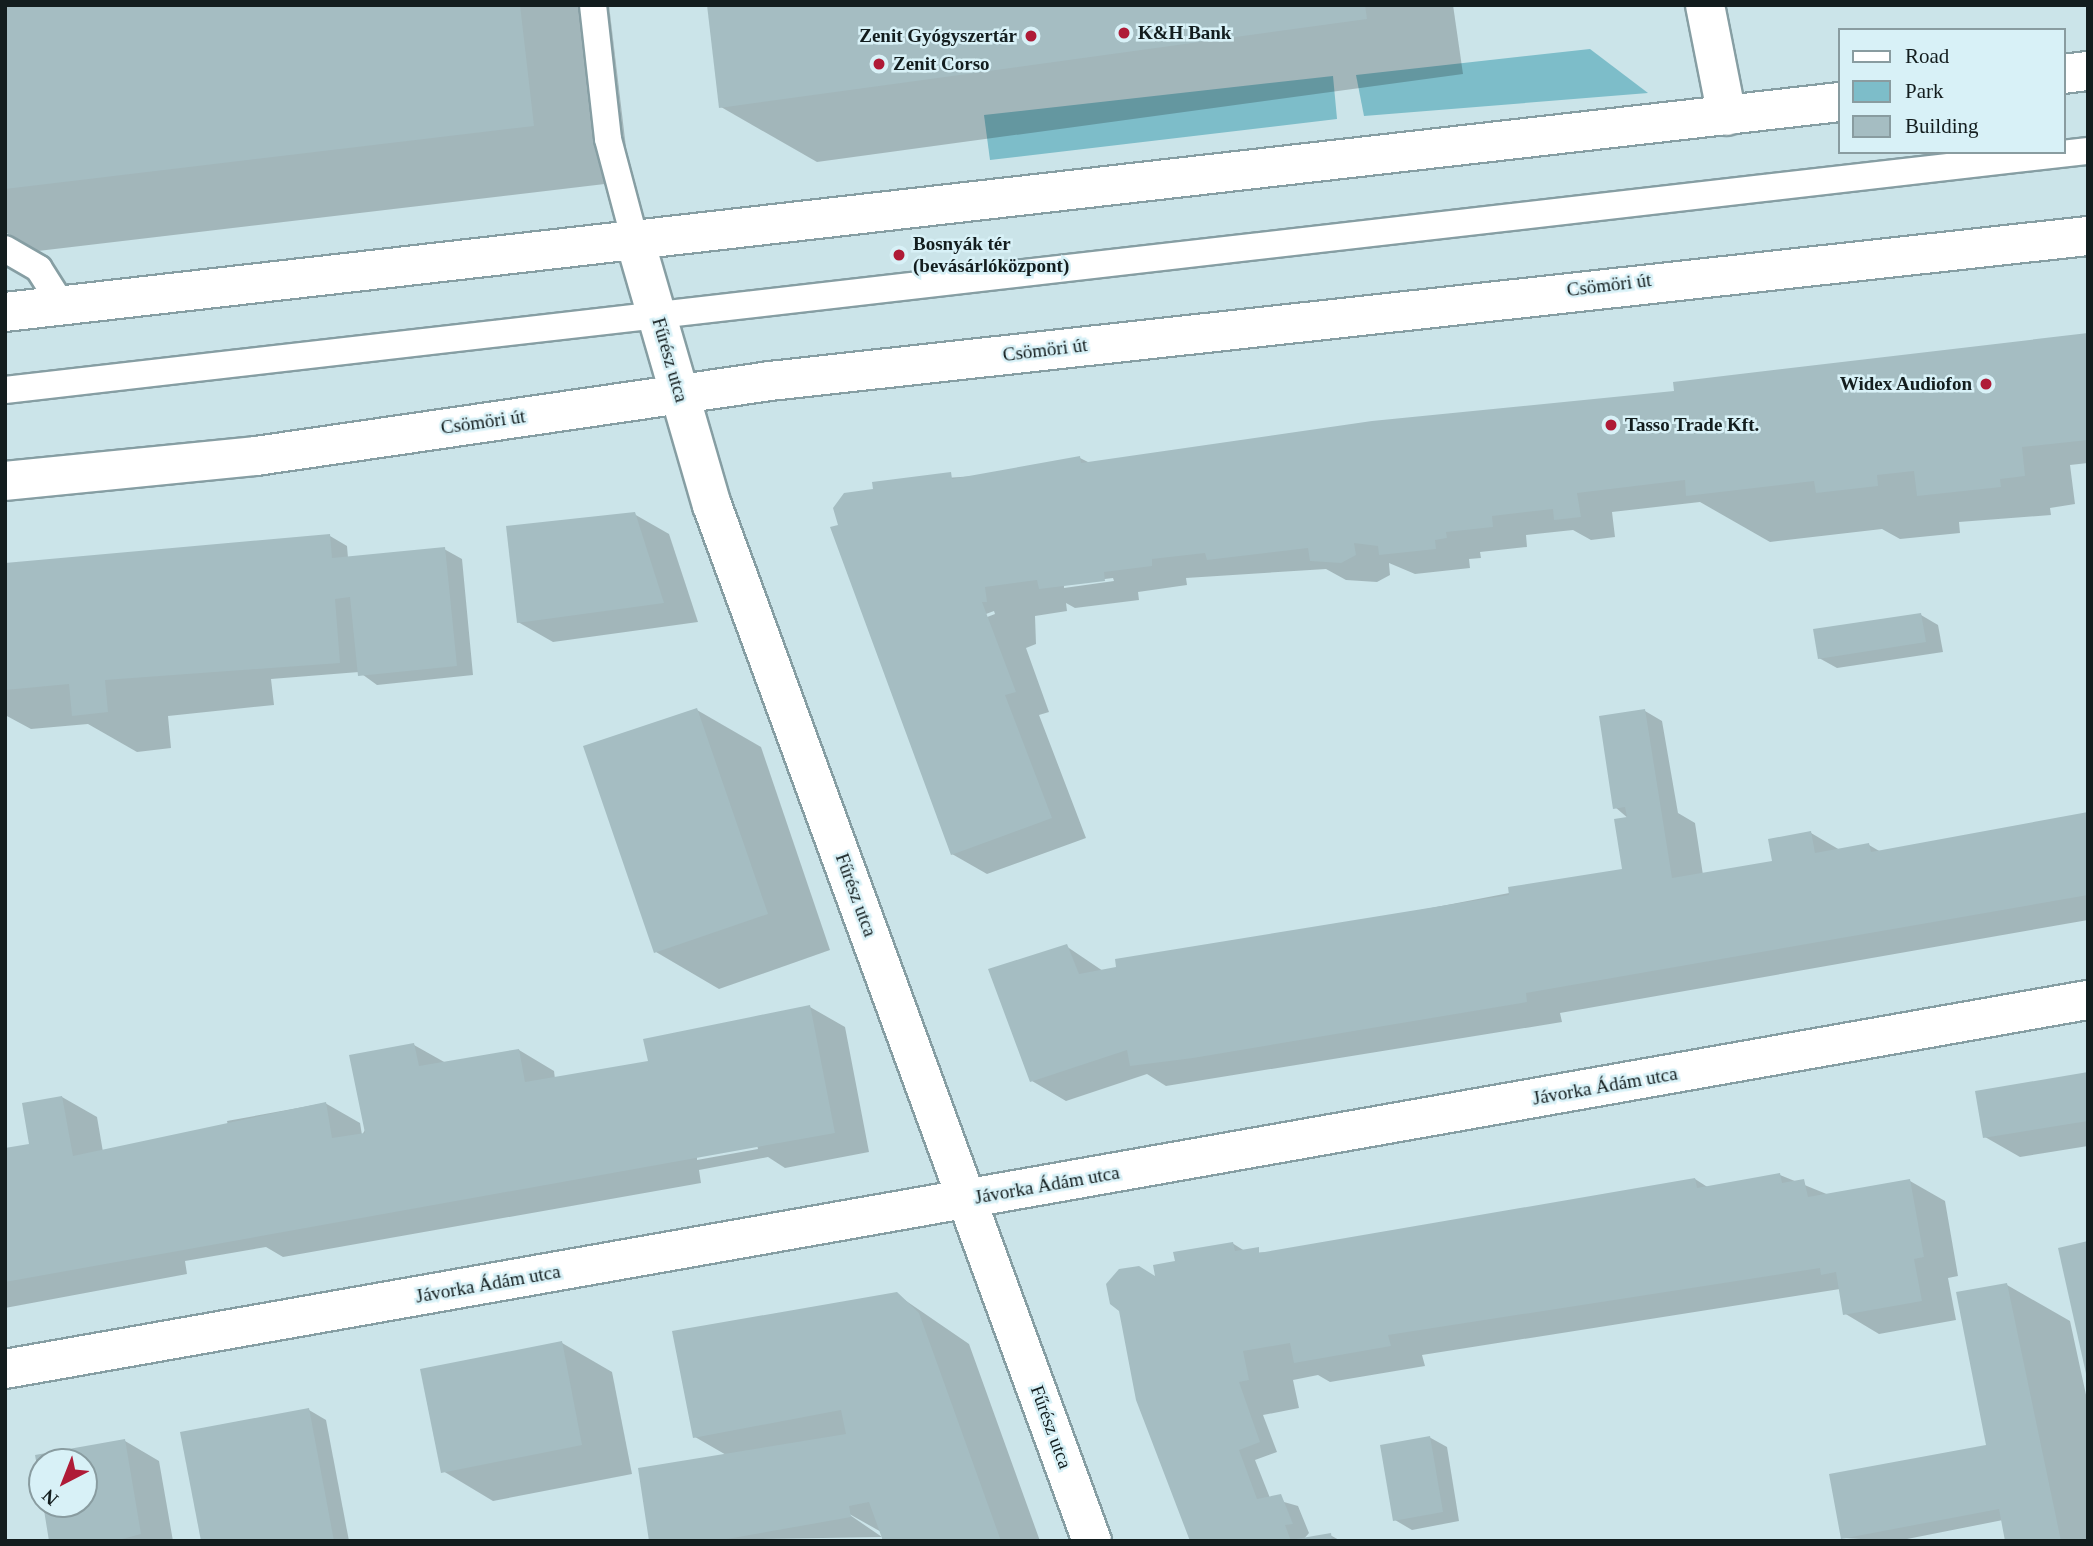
<!DOCTYPE html>
<html>
<head>
<meta charset="utf-8">
<style>
	body { margin:0 }
	#map { position:relative; width:2093px; height:1546px; overflow:hidden; background:#cbe4e9; font-family:"Times New Roman",serif }
	div>[style] { position:absolute }
	.green>* { inset:0; background:#7dbdc9 }
	.shadow>* { inset:0; background:#0003 }
	.building>* { inset:0; background:#a5bdc2 }
	.roads { filter:drop-shadow(2px 0 #869ea3) drop-shadow(-2px 0 #869ea3) drop-shadow(0 2px #869ea3) drop-shadow(0 -2px #869ea3) }
	.lane>* { height:26px; margin:-13px; padding:0 13px; transform-origin:13px; border-radius:13px; background:#fff }
	.street>* { height:38px; margin:-19px; padding:0 19px; transform-origin:19px; border-radius:19px; background:#fff }
	.secondary>* { height:38px; margin:-19px; padding:0 19px; transform-origin:19px; border-radius:19px; background:#fff }
	.dots>* { width:19px; height:19px; translate:-50% -50%; box-sizing:border-box; border:4px solid #d8f1f7; border-radius:50% }
	span { translate:-50% -50%; white-space:nowrap; text-align:center; line-height:1.15; -webkit-text-stroke:5px #d8f1f7; paint-order:stroke }
	.poi-label { font-size:19px; color:#131d1e; font-weight:700 }
	.left { translate:0 -50%; text-align:left }
	.right { translate:-100% -50%; text-align:right }
	.street-label { font-size:19px; color:#131d1e }
	.frame { position:absolute; inset:0; border:7px solid #131d1e; pointer-events:none }
	.legend { position:absolute; left:1838px; top:28px; width:228px; height:126px; box-sizing:border-box; background:#d8f1f7; border:2px solid #899ca0; margin:0; padding:9px 12px; list-style:none; font-size:21px; color:#131d1e }
	.legend li { display:flex; align-items:center; gap:14px; height:35px }
	.legend b { width:35px; border:2px solid #899ca0 }
	.north { position:absolute; left:28px; top:1448px; width:70px; height:70px; box-sizing:border-box; background:#d8f1f7; border:2px solid #899ca0; border-radius:50%; rotate:222deg; font-size:19px; font-weight:700; line-height:28px; text-align:center; color:#131d1e }
	.north::after { content:''; display:block; margin:auto; width:24px; height:32px; background:#af1b37; clip-path:polygon(50% 0,100% 100%,50% 72%,0 100%) }
</style>
</head>
<body>
<div id="map">
	<div class="green">
		<div style="clip-path:polygon(1590px 49px,1648px 93px,1364px 116px,1356px 75px)"></div>
		<div style="clip-path:polygon(1333px 76px,1337px 119px,990px 160px,984px 115px)"></div>
	</div>
	<div class="shadow">
		<div style="clip-path:polygon(5px 5px,609px 5px,630px 181px,38px 251px,5px 232px)"></div>
		<div style="clip-path:polygon(709px 5px,1453px 5px,1463px 74px,817px 162px,721px 107px)"></div>
		<div style="clip-path:polygon(evenodd,2088px 335px,2088px 463px,2070px 465px,2075px 504px,2050px 508px,2051px 515px,1959px 522px,1960px 533px,1900px 539px,1882px 529px,1770px 542px,1700px 502px,1612px 512px,1615px 537px,1591px 540px,1573px 530px,1526px 535px,1527px 547px,1480px 552px,1481px 558px,1469px 559px,1470px 568px,1415px 574px,1389px 563px,1390px 575px,1377px 582px,1346px 580px,1326px 569px,1186px 578px,1187px 585px,1138px 592px,1139px 600px,1075px 608px,1066px 603px,1067px 611px,1035px 616px,1036px 644px,1026px 648px,1049px 712px,1039px 715px,1086px 838px,987px 874px,952px 854px,840px 526px,875px 491px,874px 483px,1003px 474px,1080px 458px,1090px 463px,1676px 393px,2088px 335px,1113px 578px,1114px 581px,1064px 588px,1064px 584px,1113px 578px,2088px 335px,994px 611px,995px 614px,911px 646px,911px 642px,994px 611px)"></div>
		<div style="clip-path:polygon(634px 514px,669px 534px,698px 622px,553px 642px,518px 622px)"></div>
		<div style="clip-path:polygon(330px 536px,347px 546px,348px 558px,444px 549px,462px 559px,473px 675px,377px 685px,359px 672px,271px 679px,274px 705px,168px 716px,171px 748px,137px 752px,88px 724px,31px 729px,5px 715px,5px 564px)"></div>
		<div style="clip-path:polygon(1921px 615px,1938px 625px,1943px 652px,1837px 668px,1819px 658px)"></div>
		<div style="clip-path:polygon(697px 710px,761px 747px,830px 950px,719px 989px,656px 952px)"></div>
		<div style="clip-path:polygon(1645px 711px,1662px 721px,1678px 813px,1695px 823px,1703px 875px,1774px 862px,1811px 833px,1840px 850px,1869px 845px,1881px 852px,2088px 814px,2088px 920px,1560px 1013px,1562px 1022px,1166px 1086px,1147px 1074px,1066px 1101px,1032px 1081px,1066px 946px,1103px 971px,1624px 871px,1629px 819px,1615px 807px)"></div>
		<div style="clip-path:polygon(evenodd,810px 1007px,845px 1027px,869px 1152px,785px 1168px,768px 1157px,699px 1170px,701px 1183px,283px 1257px,266px 1247px,185px 1261px,187px 1274px,5px 1308px,5px 1150px,31px 1145px,62px 1097px,97px 1117px,103px 1152px,229px 1130px,227px 1121px,325px 1103px,360px 1123px,362px 1135px,414px 1045px,446px 1063px,519px 1050px,554px 1071px,555px 1079px,649px 1062px,810px 1007px,757px 1145px,758px 1149px,697px 1160px,697px 1156px,757px 1145px)"></div>
		<div style="clip-path:polygon(2087px 1073px,2088px 1146px,2020px 1157px,1985px 1137px)"></div>
		<div style="clip-path:polygon(1780px 1175px,1829px 1195px,1910px 1181px,1945px 1201px,1958px 1276px,1948px 1278px,1956px 1320px,1879px 1334px,1844px 1313px,1840px 1289px,1422px 1355px,1425px 1366px,1330px 1382px,1318px 1375px,1293px 1380px,1299px 1408px,1263px 1415px,1277px 1452px,1255px 1460px,1270px 1498px,1298px 1506px,1309px 1533px,1303px 1540px,1330px 1535px,1341px 1541px,1192px 1541px,1157px 1279px,1177px 1263px,1232px 1243px,1248px 1253px,1274px 1252px,1695px 1179px,1709px 1188px)"></div>
		<div style="clip-path:polygon(2007px 1285px,2070px 1321px,2088px 1404px,2088px 1541px,2007px 1541px,2003px 1520px,1897px 1541px,1843px 1538px,1988px 1448px)"></div>
		<div style="clip-path:polygon(896px 1294px,969px 1344px,1040px 1541px,885px 1541px,883px 1533px,844px 1511px,882px 1537px,651px 1541px,728px 1456px,695px 1437px)"></div>
		<div style="clip-path:polygon(562px 1343px,612px 1372px,632px 1474px,493px 1501px,443px 1471px)"></div>
		<div style="clip-path:polygon(309px 1410px,326px 1420px,349px 1541px,203px 1541px)"></div>
		<div style="clip-path:polygon(1429px 1437px,1447px 1447px,1459px 1521px,1412px 1530px,1395px 1520px)"></div>
		<div style="clip-path:polygon(125px 1441px,159px 1461px,173px 1541px,51px 1541px,45px 1504px,84px 1504px,84px 1462px,42px 1462px,42px 1487px,37px 1456px)"></div>
	</div>
	<div class="building">
		<div style="clip-path:polygon(5px 5px,520px 5px,534px 126px,5px 189px)"></div>
		<div style="clip-path:polygon(707px 5px,1365px 5px,1367px 19px,719px 108px)"></div>
		<div style="clip-path:polygon(2088px 333px,2088px 440px,2022px 447px,2025px 476px,2000px 479px,2001px 487px,1917px 496px,1914px 471px,1877px 475px,1878px 486px,1816px 493px,1814px 481px,1686px 496px,1685px 480px,1577px 493px,1581px 517px,1554px 520px,1553px 509px,1492px 516px,1493px 527px,1446px 532px,1447px 538px,1435px 540px,1436px 549px,1379px 555px,1378px 546px,1354px 543px,1356px 555px,1341px 563px,1310px 561px,1308px 548px,1207px 560px,1205px 553px,1152px 559px,1152px 566px,1104px 572px,1105px 581px,1039px 589px,1037px 580px,985px 587px,987px 602px,982px 602px,1016px 692px,1005px 695px,1052px 818px,951px 855px,830px 527px,838px 525px,833px 508px,844px 493px,873px 489px,872px 482px,951px 472px,952px 479px,1080px 456px,1081px 463px,1372px 421px,1674px 391px,1673px 382px)"></div>
		<div style="clip-path:polygon(635px 512px,664px 603px,517px 623px,506px 526px)"></div>
		<div style="clip-path:polygon(330px 534px,332px 558px,445px 547px,457px 666px,358px 676px,350px 597px,335px 599px,340px 663px,105px 680px,108px 712px,72px 716px,69px 684px,5px 690px,5px 563px)"></div>
		<div style="clip-path:polygon(1921px 613px,1926px 642px,1818px 659px,1813px 629px)"></div>
		<div style="clip-path:polygon(697px 708px,768px 914px,654px 953px,583px 746px)"></div>
		<div style="clip-path:polygon(1645px 709px,1672px 878px,1772px 861px,1768px 839px,1811px 831px,1815px 853px,1869px 843px,1871px 852px,2088px 812px,2088px 895px,1526px 993px,1527px 1002px,1193px 1058px,1130px 1066px,1127px 1050px,1030px 1082px,988px 969px,1067px 944px,1079px 974px,1116px 967px,1115px 959px,1509px 895px,1508px 887px,1622px 869px,1614px 819px,1627px 817px,1625px 807px,1613px 809px,1599px 716px)"></div>
		<div style="clip-path:polygon(810px 1005px,835px 1133px,5px 1282px,5px 1148px,29px 1144px,22px 1103px,62px 1096px,73px 1156px,326px 1102px,332px 1138px,365px 1133px,349px 1055px,414px 1043px,419px 1066px,519px 1049px,525px 1082px,648px 1061px,643px 1039px)"></div>
		<div style="clip-path:polygon(2088px 1072px,2088px 1121px,1983px 1138px,1975px 1091px)"></div>
		<div style="clip-path:polygon(1780px 1173px,1782px 1183px,1804px 1179px,1808px 1197px,1910px 1179px,1924px 1257px,1914px 1259px,1922px 1301px,1843px 1315px,1836px 1272px,1821px 1275px,1820px 1268px,1388px 1335px,1391px 1346px,1294px 1363px,1290px 1343px,1243px 1351px,1249px 1380px,1239px 1382px,1260px 1442px,1239px 1450px,1257px 1499px,1281px 1494px,1293px 1524px,1285px 1525px,1291px 1541px,1190px 1541px,1136px 1400px,1119px 1311px,1110px 1304px,1106px 1284px,1119px 1269px,1139px 1266px,1155px 1276px,1153px 1265px,1175px 1261px,1173px 1252px,1233px 1242px,1235px 1251px,1259px 1247px,1259px 1253px,1695px 1178px,1697px 1188px)"></div>
		<div style="clip-path:polygon(2088px 1241px,2088px 1378px,2087px 1378px,2058px 1248px)"></div>
		<div style="clip-path:polygon(2007px 1283px,2061px 1541px,2005px 1541px,1999px 1509px,1841px 1539px,1829px 1474px,1986px 1445px,1956px 1292px)"></div>
		<div style="clip-path:polygon(897px 1292px,919px 1313px,1001px 1541px,883px 1541px,869px 1502px,849px 1506px,851px 1517px,716px 1541px,649px 1541px,638px 1468px,846px 1434px,841px 1410px,693px 1438px,672px 1331px)"></div>
		<div style="clip-path:polygon(562px 1341px,582px 1445px,441px 1473px,420px 1369px)"></div>
		<div style="clip-path:polygon(309px 1408px,334px 1541px,201px 1541px,180px 1432px)"></div>
		<div style="clip-path:polygon(1430px 1436px,1443px 1512px,1393px 1521px,1380px 1445px)"></div>
		<div style="clip-path:polygon(125px 1439px,141px 1534px,115px 1541px,49px 1541px,43px 1504px,84px 1504px,84px 1462px,42px 1462px,41px 1489px,35px 1455px)"></div>
		<div style="clip-path:polygon(1331px 1533px,1332px 1541px,1296px 1541px,1296px 1539px)"></div>
	</div>
	<div class="roads">
		<div class="lane">
			<div style="left:593px;top:5px;width:135px;rotate:83.6deg"></div>
			<div style="left:608px;top:139px;width:109px;rotate:75.1deg"></div>
			<div style="left:5px;top:249px;width:39px;rotate:30deg"></div>
			<div style="left:39px;top:269px;width:45px;rotate:57.7deg"></div>
			<div style="left:5px;top:390px;width:2097px;rotate:-6.55deg"></div>
		</div>
		<div class="street">
			<div style="left:1705px;top:5px;width:113px;rotate:78.8deg"></div>
			<div style="left:636px;top:244px;width:272px;rotate:73.8deg"></div>
			<div style="left:712px;top:505px;width:1103px;rotate:69.86deg"></div>
			<div style="left:5px;top:1369px;width:2115px;rotate:-10.05deg"></div>
		</div>
		<div class="secondary">
			<div style="left:2063px;top:74px;width:25px;rotate:-7deg"></div>
			<div style="left:5px;top:312px;width:1846px;rotate:-6.53deg"></div>
			<div style="left:5px;top:481px;width:252px;rotate:-5.7deg"></div>
			<div style="left:256px;top:456px;width:519px;rotate:-8.3deg"></div>
			<div style="left:770px;top:381px;width:1326px;rotate:-6.28deg"></div>
		</div>
	</div>
	<div class="dots">
		<div style="left:1124px;top:33px;background:#af1b37"></div>
		<div style="left:1031px;top:36px;background:#af1b37"></div>
		<div style="left:879px;top:64px;background:#af1b37"></div>
		<div style="left:899px;top:255px;background:#af1b37"></div>
		<div style="left:1986px;top:384px;background:#af1b37"></div>
		<div style="left:1611px;top:425px;background:#af1b37"></div>
	</div>
	<div class="poi-label">
		<span class="left" style="left:1138px;top:33px">K&amp;H Bank</span>
		<span class="right" style="left:1017px;top:36px">Zenit Gyógyszertár</span>
		<span class="left" style="left:893px;top:64px">Zenit Corso</span>
		<span class="left" style="left:913px;top:255px">Bosnyák tér<br>(bevásárlóközpont)</span>
		<span class="right" style="left:1972px;top:384px">Widex Audiofon</span>
		<span class="left" style="left:1625px;top:425px">Tasso Trade Kft.</span>
	</div>
	<div class="street-label">
		<span style="left:1609px;top:285px;rotate:-7deg">Csömöri út</span>
		<span style="left:1045px;top:350px;rotate:-7deg">Csömöri út</span>
		<span style="left:670px;top:360px;rotate:74deg">Fűrész utca</span>
		<span style="left:483px;top:422px;rotate:-8deg">Csömöri út</span>
		<span style="left:856px;top:895px;rotate:70deg">Fűrész utca</span>
		<span style="left:1605px;top:1086px;rotate:-10deg">Jávorka Ádám utca</span>
		<span style="left:1047px;top:1185px;rotate:-10deg">Jávorka Ádám utca</span>
		<span style="left:488px;top:1284px;rotate:-10deg">Jávorka Ádám utca</span>
		<span style="left:1051px;top:1427px;rotate:70deg">Fűrész utca</span>
	</div>
	<div class="frame"></div>
	<ul class="legend">
	<li><b style="height:9px;background:#fff"></b>Road</li>
	<li><b style="height:19px;background:#7dbdc9"></b>Park</li>
	<li><b style="height:19px;background:#a5bdc2"></b>Building</li>
	</ul>
	<div class="north">N</div>
</div>
</body>
</html>
